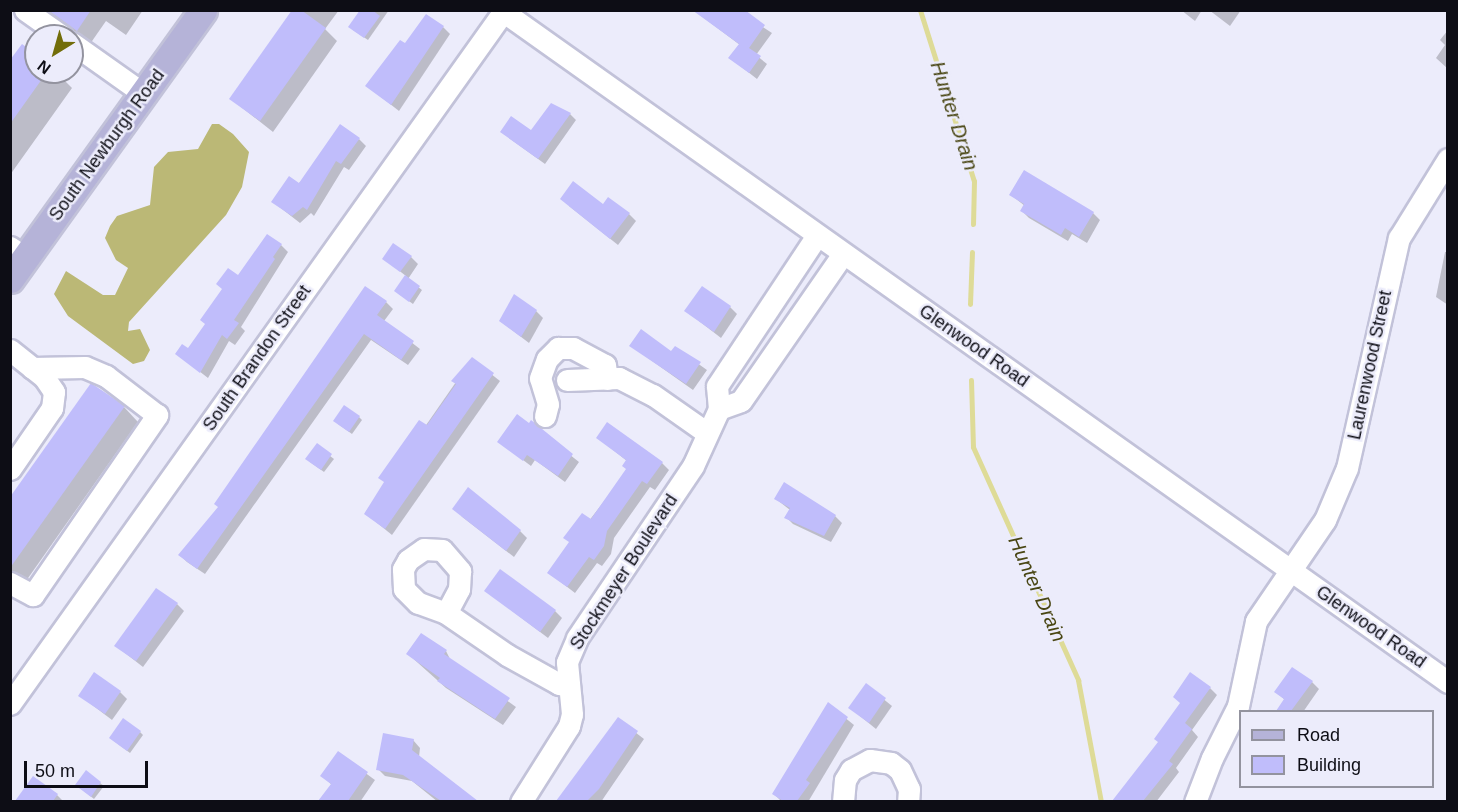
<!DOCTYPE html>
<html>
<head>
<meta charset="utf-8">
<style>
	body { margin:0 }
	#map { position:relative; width:1458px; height:812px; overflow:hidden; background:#ececfb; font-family:Arial,sans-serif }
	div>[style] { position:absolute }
	.forest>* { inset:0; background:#bbb876 }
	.shadow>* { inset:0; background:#0003 }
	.stream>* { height:5px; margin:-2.5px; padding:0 2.5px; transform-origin:2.5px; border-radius:2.5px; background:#dedb97 }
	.building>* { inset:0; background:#c0bdfb }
	.roads { filter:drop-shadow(2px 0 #c2c2d9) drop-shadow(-2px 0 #c2c2d9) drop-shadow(0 2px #c2c2d9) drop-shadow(0 -2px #c2c2d9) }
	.minor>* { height:21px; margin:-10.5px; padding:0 10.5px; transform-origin:10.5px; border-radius:10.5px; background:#fff }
	.major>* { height:27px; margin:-13.5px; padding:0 13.5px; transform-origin:13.5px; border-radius:13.5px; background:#b5b3d8 }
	span { translate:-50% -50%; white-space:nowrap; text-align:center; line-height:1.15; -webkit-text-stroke:5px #ececfb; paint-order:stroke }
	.street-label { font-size:18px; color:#0d0d15 }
	.water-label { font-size:20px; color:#494613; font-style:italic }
	.frame { position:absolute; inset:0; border:12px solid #0d0d15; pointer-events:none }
	.legend { position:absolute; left:1239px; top:710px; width:195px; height:78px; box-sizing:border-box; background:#ececfb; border:2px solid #93939f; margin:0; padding:8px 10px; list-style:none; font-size:18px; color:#0d0d15 }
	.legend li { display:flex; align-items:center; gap:12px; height:30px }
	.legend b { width:30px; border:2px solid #93939f }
	.north { position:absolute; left:24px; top:24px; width:60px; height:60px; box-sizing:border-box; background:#ececfb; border:2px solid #93939f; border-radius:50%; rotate:217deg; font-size:16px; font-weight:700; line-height:24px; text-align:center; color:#0d0d15 }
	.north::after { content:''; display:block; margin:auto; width:21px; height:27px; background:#726d0a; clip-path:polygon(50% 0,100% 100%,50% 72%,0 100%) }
	.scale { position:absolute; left:24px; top:761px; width:124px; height:27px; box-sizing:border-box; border:3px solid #0d0d15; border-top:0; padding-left:8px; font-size:18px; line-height:21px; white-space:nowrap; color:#0d0d15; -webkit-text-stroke:4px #ececfb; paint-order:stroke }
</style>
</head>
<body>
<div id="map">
	<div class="forest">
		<div style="clip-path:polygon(212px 124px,219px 124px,233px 134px,249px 152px,242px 187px,226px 215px,129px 322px,128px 331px,140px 329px,150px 350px,144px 361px,133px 364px,68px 316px,54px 294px,66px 271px,103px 295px,115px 295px,128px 268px,116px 260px,105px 238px,110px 226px,117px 216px,150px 205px,154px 167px,168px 152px,198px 149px)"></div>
	</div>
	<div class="shadow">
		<div style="clip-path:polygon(37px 10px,143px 10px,126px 35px,106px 21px,90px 44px,47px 12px)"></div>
		<div style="clip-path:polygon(294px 10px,339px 10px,325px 29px,337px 41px,273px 132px,231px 99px)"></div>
		<div style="clip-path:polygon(362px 10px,389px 10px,368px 40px,353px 30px)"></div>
		<div style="clip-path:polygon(736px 10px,772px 33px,756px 55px,767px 64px,757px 79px,730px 58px,740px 45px,700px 15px)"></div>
		<div style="clip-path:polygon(1181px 10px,1202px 10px,1195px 21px)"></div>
		<div style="clip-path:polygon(1209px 10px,1241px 10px,1230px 26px)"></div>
		<div style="clip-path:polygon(443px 27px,450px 34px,399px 111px,367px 86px,406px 45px)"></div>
		<div style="clip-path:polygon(1448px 30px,1448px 69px,1436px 58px,1445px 45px,1440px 40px)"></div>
		<div style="clip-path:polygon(36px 56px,36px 72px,56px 72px,72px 88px,10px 175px,10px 62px)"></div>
		<div style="clip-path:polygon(570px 114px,576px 120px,545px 164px,509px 138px,532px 133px)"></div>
		<div style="clip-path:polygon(359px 139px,366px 146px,349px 170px,344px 167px,314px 216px,311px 213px,300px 223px,273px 202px)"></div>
		<div style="clip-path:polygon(1011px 195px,1093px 213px,1100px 220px,1087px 243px,1072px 234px,1068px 241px,1029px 218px,1022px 211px,1025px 206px)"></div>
		<div style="clip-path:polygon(569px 206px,604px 206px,629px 214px,636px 221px,618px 245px)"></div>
		<div style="clip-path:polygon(281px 245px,288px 252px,241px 327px,245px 331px,235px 345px,229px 341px,208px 378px,177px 354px,188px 350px,238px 277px)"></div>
		<div style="clip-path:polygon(1445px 252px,1448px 252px,1448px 305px,1436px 297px)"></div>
		<div style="clip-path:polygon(411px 257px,418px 264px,408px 279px,422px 290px,413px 304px,399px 294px,406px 276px,384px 259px)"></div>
		<div style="clip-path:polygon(386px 302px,393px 309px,384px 321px,420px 349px,408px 365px,371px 340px,205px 574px,187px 562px,180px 555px)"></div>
		<div style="clip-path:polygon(730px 307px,737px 314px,721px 338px,686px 311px)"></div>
		<div style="clip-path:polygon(536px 311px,543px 318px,529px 343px,500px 321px)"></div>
		<div style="clip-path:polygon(631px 346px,671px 353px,676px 348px,707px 370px,693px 390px)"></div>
		<div style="clip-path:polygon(472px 359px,500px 381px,392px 535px,365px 513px)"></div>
		<div style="clip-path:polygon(124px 407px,138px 422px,26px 581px,10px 571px,10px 499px)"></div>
		<div style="clip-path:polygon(359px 417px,362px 420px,352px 434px,338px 424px)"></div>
		<div style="clip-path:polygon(598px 438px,662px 463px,669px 470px,655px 490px,650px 487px,614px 538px,611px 554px,602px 566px,597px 563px,575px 593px,549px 573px,628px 470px,627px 461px)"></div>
		<div style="clip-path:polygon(550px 439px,579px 462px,565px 482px,535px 460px,531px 466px,499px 442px)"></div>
		<div style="clip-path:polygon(317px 446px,334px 459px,324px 472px,310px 462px)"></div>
		<div style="clip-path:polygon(776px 499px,835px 516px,842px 523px,831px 542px,793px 524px,786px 517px,790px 510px)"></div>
		<div style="clip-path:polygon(461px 516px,520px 531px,527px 538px,514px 557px)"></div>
		<div style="clip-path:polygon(486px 591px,555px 611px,562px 618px,548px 638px)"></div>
		<div style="clip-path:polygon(177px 604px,184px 611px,143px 667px,116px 646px)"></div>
		<div style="clip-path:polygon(446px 651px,451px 661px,516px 707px,503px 725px,446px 688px,408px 654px)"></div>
		<div style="clip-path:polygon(1312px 682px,1319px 689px,1303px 712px,1278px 712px,1285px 700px,1276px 692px)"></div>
		<div style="clip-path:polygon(866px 685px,892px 706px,876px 729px,850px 708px)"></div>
		<div style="clip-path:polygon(1210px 688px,1217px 695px,1192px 730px,1198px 737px,1176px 768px,1179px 772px,1156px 802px,1114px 802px,1159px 743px)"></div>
		<div style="clip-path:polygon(120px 692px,127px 699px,112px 720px,79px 695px)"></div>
		<div style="clip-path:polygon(828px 704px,854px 725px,808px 802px,782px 802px,774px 794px)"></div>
		<div style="clip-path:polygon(618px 719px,644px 739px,605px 796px,601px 802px,559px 802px)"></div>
		<div style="clip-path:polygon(140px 732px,143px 735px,130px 753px,114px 741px)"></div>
		<div style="clip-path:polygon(413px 740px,420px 748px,419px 757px,476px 802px,438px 802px,412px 781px,385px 776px,378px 769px)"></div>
		<div style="clip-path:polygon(338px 753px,375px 780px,360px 802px,320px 802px,332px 785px,322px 776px)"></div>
		<div style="clip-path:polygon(100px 783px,104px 786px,94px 799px,80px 788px)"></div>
		<div style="clip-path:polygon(57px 795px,64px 802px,18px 800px)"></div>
	</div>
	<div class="stream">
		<div style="left:920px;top:10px;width:179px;rotate:72.5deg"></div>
		<div style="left:974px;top:181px;width:43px;rotate:91.3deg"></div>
		<div style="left:970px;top:304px;width:52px;rotate:-87.8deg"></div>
		<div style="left:971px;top:380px;width:67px;rotate:88.3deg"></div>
		<div style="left:973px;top:447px;width:256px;rotate:65.7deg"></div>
		<div style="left:1078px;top:680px;width:124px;rotate:79.3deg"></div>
	</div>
	<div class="building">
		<div style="clip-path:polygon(48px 10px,91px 10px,77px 31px)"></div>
		<div style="clip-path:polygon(292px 10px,301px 10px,326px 28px,260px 121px,229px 99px)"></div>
		<div style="clip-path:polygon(360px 10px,372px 10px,380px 16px,364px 38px,348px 27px)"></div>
		<div style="clip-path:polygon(692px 10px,745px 10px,765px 25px,749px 48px,761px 56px,749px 73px,728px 58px,739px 44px)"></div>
		<div style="clip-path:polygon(426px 14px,444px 26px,391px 105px,365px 86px,400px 40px,405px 43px)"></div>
		<div style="clip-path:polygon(22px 44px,36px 54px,36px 72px,47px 72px,10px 124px,10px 60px)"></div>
		<div style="clip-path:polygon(551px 103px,571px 113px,538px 159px,500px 132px,511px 116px,531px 130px)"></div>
		<div style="clip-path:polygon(340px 124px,360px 138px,341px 164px,336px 161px,307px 210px,303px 207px,292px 216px,271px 202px,289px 176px,299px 183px)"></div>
		<div style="clip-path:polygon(1024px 170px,1094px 212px,1079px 237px,1065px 228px,1061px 235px,1020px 211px,1024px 204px,1009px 195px)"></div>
		<div style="clip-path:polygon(573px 181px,603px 204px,608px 197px,630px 213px,610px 239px,560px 199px)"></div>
		<div style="clip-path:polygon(267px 234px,282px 244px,273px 257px,275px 259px,234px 320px,239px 323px,227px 339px,222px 335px,200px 373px,175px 354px,182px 344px,188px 348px,205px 324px,200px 320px,222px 289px,216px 284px,228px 268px,238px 275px)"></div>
		<div style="clip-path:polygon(393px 243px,412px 256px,400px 272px,382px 259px)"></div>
		<div style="clip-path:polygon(405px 275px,420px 286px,409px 302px,394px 291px)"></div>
		<div style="clip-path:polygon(365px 286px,387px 301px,377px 315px,414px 341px,401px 360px,364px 334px,197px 569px,178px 555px,218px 507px,214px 504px)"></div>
		<div style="clip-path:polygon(702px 286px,731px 306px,714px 332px,684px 311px)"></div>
		<div style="clip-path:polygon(514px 294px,537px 310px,521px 337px,499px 321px)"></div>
		<div style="clip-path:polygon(641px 329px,671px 351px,675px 346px,701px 362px,686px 384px,629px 346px)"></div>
		<div style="clip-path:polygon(472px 357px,494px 373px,385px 529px,364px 514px,384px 482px,378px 478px,419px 420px,427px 425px,456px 384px,451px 381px)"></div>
		<div style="clip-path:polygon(91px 383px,125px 406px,10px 568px,10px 497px)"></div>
		<div style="clip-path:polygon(344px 405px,360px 416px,349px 432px,333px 421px)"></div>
		<div style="clip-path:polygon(517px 414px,529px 423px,531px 420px,573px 454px,558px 476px,527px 455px,523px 461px,497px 442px)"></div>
		<div style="clip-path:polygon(607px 422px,663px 462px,647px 484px,642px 481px,607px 531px,604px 546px,594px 560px,589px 557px,567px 587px,547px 573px,569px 542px,563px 538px,582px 513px,591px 519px,626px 469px,622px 466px,626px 460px,596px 438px)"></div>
		<div style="clip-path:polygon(317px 443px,332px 454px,321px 470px,305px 459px)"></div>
		<div style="clip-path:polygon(784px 482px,836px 515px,824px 536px,784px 518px,790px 508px,774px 499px)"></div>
		<div style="clip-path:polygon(468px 487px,521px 530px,506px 551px,452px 509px)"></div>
		<div style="clip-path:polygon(500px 569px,556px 610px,540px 632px,484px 591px)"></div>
		<div style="clip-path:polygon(156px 588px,178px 603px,136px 661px,114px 646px)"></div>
		<div style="clip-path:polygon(421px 633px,447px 650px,444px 654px,510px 698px,495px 719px,437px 681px,440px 678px,406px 654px)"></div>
		<div style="clip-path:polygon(1292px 667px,1313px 681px,1291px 711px,1276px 711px,1284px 699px,1274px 692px)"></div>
		<div style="clip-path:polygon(94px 672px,121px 691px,105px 714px,78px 696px)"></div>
		<div style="clip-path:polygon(1190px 672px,1211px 687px,1185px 723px,1192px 729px,1169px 761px,1173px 764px,1143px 801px,1112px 801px,1158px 742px,1154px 739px,1180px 703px,1173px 697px)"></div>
		<div style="clip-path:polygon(866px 683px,886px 698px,869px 723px,848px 708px)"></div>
		<div style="clip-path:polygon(828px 702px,848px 717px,806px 780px,810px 783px,797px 801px,783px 801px,772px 794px)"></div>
		<div style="clip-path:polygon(618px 717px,638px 731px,599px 789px,587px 801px,556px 801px)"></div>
		<div style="clip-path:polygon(123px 718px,141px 731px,127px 751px,109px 738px)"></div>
		<div style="clip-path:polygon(383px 733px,414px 739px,412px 750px,478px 801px,441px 801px,403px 775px,376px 770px)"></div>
		<div style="clip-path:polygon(338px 751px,368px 772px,348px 801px,318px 801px,331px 784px,320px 776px)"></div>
		<div style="clip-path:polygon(86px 770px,101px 782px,91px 797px,75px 785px)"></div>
		<div style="clip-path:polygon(33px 776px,58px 794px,53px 801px,15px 801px)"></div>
	</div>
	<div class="roads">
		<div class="minor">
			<div style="left:25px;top:10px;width:45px;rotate:35.1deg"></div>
			<div style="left:501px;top:10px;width:1161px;rotate:35.36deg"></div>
			<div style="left:72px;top:43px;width:88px;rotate:35.3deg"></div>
			<div style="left:10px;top:247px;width:19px;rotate:35deg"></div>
			<div style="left:10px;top:350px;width:43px;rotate:38.5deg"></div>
			<div style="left:44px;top:377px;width:18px;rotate:56deg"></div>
			<div style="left:54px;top:392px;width:16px;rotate:97deg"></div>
			<div style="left:52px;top:408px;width:74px;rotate:124.5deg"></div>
			<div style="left:567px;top:380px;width:52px;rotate:-2.2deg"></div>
			<div style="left:619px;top:378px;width:38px;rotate:27deg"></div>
			<div style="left:653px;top:395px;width:66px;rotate:35.1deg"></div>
			<div style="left:719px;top:409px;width:23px;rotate:-20deg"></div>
			<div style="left:741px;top:401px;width:178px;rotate:-55.3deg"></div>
			<div style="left:545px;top:416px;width:12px;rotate:-76deg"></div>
			<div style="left:548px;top:404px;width:27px;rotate:-107deg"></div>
			<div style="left:540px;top:378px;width:20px;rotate:-70deg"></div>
			<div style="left:547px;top:359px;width:16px;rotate:-45deg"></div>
			<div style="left:558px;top:348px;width:15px"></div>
			<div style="left:573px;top:348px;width:36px;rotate:28deg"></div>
			<div style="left:605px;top:365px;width:14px;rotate:82deg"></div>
			<div style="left:424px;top:549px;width:18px;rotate:3deg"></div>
			<div style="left:442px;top:550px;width:28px;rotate:49deg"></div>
			<div style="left:460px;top:571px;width:18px;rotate:93deg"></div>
			<div style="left:459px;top:589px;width:27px;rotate:118deg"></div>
			<div style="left:446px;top:613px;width:30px;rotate:-160deg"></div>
			<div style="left:418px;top:603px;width:20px;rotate:-135deg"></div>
			<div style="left:404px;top:589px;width:20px;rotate:-93deg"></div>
			<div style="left:403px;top:569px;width:10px;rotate:-61deg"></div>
			<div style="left:408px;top:560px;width:19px;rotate:-35deg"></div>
			<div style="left:10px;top:583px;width:26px;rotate:28deg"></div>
			<div style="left:33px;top:595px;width:219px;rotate:-55.4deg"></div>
			<div style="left:157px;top:415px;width:64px;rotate:-142.6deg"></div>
			<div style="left:106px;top:376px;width:23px;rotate:-157deg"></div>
			<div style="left:85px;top:367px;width:53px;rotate:178.9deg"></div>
			<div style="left:446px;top:613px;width:74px;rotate:34.5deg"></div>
			<div style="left:507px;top:655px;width:60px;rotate:29.1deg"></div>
			<div style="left:559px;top:684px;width:10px"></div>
			<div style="left:10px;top:704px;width:850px;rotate:-54.53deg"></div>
			<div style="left:521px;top:802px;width:90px;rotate:-57.7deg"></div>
			<div style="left:569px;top:726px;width:12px;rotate:-76deg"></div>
			<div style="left:572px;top:714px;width:52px;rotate:-95.5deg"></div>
			<div style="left:567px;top:662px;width:26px;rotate:-67deg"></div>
			<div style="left:577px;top:638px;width:207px;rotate:-56deg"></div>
			<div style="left:693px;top:466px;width:63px;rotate:-65.5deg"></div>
			<div style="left:719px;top:409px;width:23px;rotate:-95deg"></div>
			<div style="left:717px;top:386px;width:179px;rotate:-56.4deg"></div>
			<div style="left:843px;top:802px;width:22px;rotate:-85deg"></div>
			<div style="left:845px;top:780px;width:12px;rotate:-59deg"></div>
			<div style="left:851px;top:770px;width:21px;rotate:-28deg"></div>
			<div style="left:870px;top:760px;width:21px;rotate:8deg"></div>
			<div style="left:891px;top:763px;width:11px;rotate:38deg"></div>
			<div style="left:900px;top:770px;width:21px;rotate:65deg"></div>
			<div style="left:909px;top:789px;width:13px;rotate:94deg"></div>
			<div style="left:1195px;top:802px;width:47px;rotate:-68.9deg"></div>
			<div style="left:1212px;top:758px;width:58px;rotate:-63.4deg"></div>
			<div style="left:1238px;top:706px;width:87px;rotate:-78deg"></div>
			<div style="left:1256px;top:621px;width:122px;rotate:-55.7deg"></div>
			<div style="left:1325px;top:520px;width:56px;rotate:-67.1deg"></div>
			<div style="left:1347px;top:468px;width:236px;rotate:-77.3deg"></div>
			<div style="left:1399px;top:238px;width:93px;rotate:-58.2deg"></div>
		</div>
		<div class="major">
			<div style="left:10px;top:279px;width:331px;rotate:-54.3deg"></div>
		</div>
	</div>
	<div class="street-label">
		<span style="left:107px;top:145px;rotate:-54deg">South Newburgh Road</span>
		<span style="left:974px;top:346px;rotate:35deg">Glenwood Road</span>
		<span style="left:257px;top:358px;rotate:-55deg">South Brandon Street</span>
		<span style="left:1370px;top:365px;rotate:-78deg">Laurenwood Street</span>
		<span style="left:624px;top:572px;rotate:-57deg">Stockmeyer Boulevard</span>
		<span style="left:1371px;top:627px;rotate:35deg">Glenwood Road</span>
	</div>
	<div class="water-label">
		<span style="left:954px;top:116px;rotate:72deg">Hunter Drain</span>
		<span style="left:1037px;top:589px;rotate:66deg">Hunter Drain</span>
	</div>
	<div class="frame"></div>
	<ul class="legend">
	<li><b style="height:8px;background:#b5b3d8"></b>Road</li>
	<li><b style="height:16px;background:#c0bdfb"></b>Building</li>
	</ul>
	<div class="north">N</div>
	<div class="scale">50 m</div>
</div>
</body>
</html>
